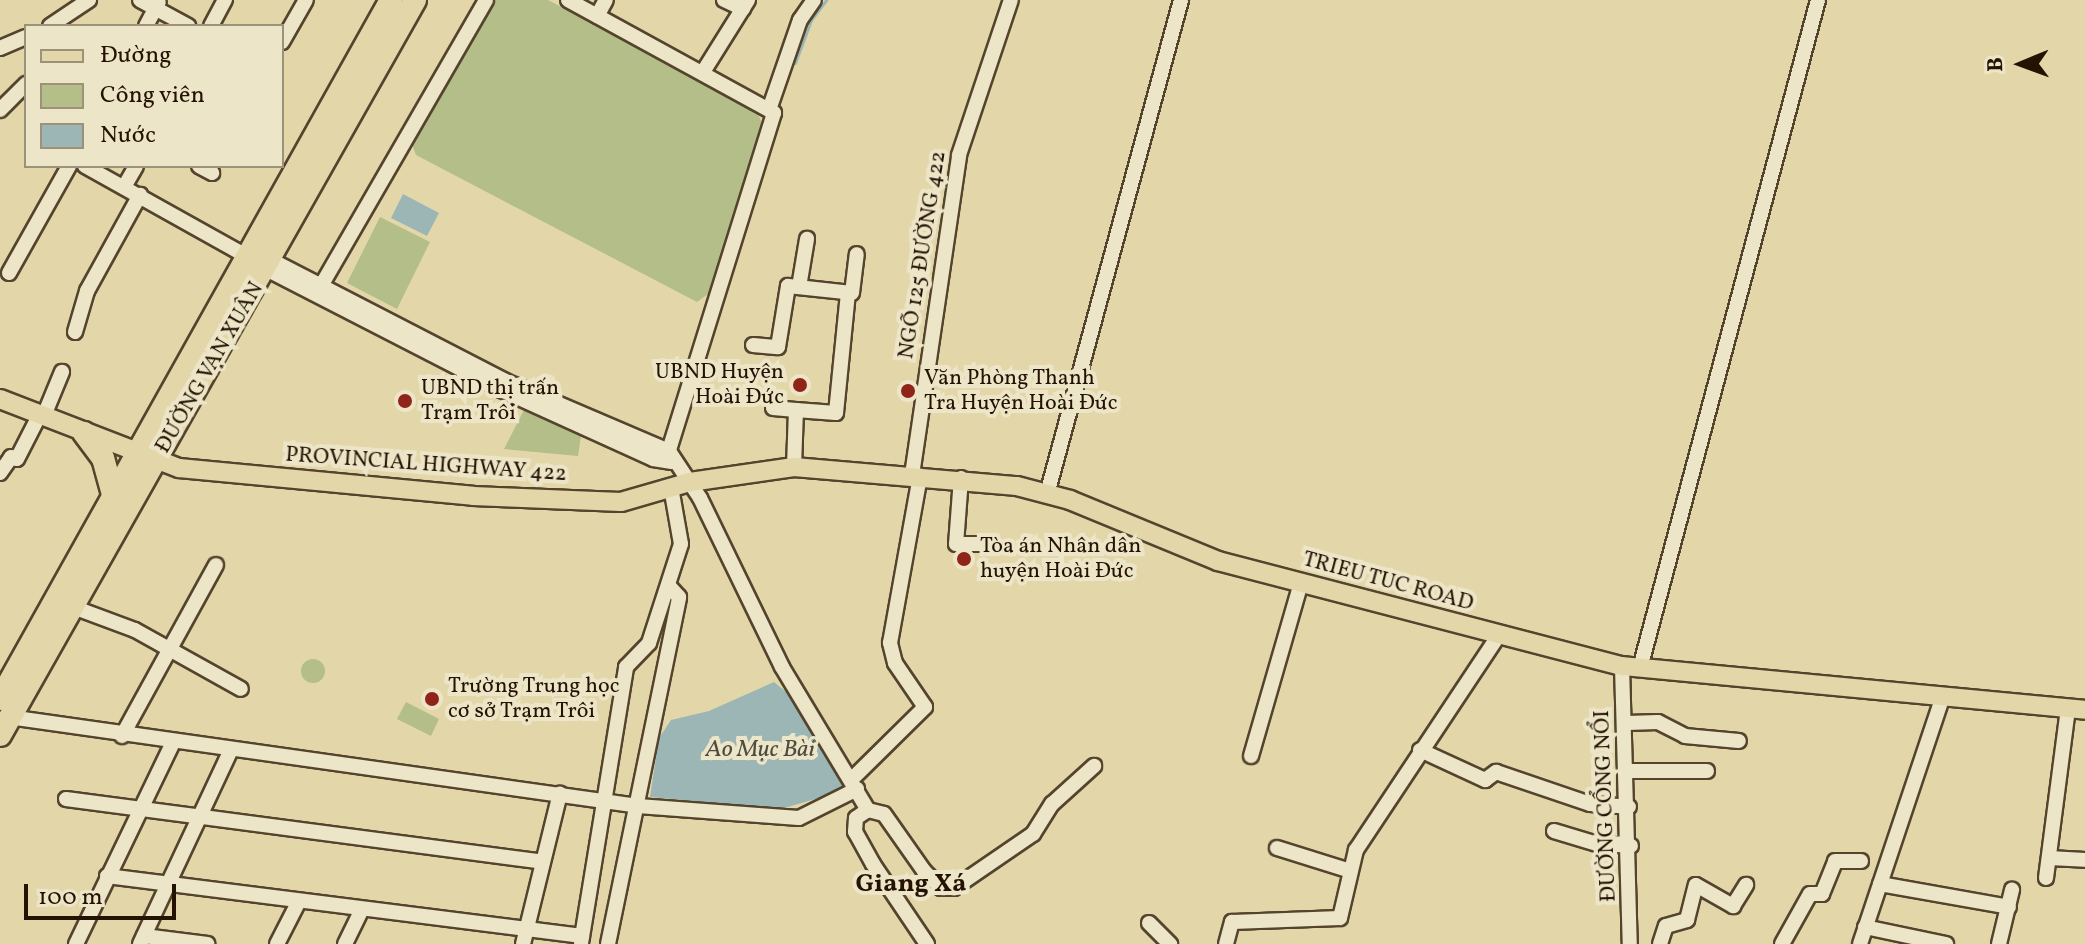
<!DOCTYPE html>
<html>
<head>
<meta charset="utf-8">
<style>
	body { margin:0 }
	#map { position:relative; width:2085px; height:944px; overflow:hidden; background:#e3d7aa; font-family:Vollkorn,serif }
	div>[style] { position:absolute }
	.green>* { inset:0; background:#b3be88 }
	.round { border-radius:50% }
	.water>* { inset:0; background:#9bb6b5 }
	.stream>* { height:3px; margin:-1.5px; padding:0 1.5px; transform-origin:1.5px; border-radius:1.5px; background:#9bb6b5 }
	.roads { filter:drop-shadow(2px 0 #54442d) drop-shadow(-2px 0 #54442d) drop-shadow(0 2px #54442d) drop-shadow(0 -2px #54442d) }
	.minor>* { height:14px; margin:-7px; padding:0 7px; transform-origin:7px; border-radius:7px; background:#ede5c8 }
	.major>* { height:18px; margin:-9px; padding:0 9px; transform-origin:9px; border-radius:9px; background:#e3d7aa }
	.highway>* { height:22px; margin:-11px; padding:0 11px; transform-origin:11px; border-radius:11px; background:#e3d7aa }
	.dots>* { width:22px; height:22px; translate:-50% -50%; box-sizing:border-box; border:4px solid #ede5c8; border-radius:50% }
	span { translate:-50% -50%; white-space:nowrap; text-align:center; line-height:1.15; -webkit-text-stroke:8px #ede5c8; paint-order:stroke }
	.street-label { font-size:22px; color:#241303 }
	.poi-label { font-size:22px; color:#241303 }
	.right { translate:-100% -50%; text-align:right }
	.left { translate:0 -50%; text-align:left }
	.water-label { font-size:24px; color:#4e4c41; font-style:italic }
	.quarter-label { font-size:26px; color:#241303; font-weight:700 }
	.legend { position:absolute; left:24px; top:24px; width:260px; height:144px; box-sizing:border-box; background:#ede5c8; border:2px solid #9d9179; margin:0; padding:10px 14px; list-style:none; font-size:24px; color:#241303 }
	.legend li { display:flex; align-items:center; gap:16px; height:40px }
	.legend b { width:40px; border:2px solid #9d9179 }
	.north { position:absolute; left:1981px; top:24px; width:80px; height:80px; -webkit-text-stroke:6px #ede5c8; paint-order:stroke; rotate:269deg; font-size:22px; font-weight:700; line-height:32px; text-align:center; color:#241303 }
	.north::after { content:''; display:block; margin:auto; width:28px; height:36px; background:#241303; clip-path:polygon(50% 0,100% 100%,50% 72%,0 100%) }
	.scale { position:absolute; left:24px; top:884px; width:152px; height:36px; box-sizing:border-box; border:4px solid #241303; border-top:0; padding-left:10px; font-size:24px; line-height:28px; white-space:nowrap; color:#241303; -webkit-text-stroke:6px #ede5c8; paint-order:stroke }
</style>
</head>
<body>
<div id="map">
	<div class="green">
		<div style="clip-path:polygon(492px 0,548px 0,756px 110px,762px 123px,708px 294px,697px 302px,416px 155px,411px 142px)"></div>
		<div style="clip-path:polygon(380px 217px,430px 242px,397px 309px,347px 283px)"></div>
		<div style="clip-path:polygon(526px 406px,581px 436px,578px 456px,504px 449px)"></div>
		<div class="round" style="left:301px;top:659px;width:24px;height:24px"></div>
		<div style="clip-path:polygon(406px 702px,439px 719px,431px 736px,397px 719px)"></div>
	</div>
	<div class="water">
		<div style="clip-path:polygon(403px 194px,439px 213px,427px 236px,391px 218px)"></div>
		<div style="clip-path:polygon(774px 682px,791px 696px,846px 790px,781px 809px,650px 797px,659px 738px,671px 720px,709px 711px)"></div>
	</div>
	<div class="stream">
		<div style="left:795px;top:63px;width:46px;rotate:-69.6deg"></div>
		<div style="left:811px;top:20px;width:25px;rotate:-53deg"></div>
	</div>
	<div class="roads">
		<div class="minor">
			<div style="left:140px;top:0;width:55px;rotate:28.4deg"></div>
			<div style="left:568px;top:0;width:235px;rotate:28.7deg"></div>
			<div style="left:774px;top:113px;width:354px;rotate:107.3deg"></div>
			<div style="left:669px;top:451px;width:56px;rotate:56.6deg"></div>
			<div style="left:700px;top:498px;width:188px;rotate:64.1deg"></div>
			<div style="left:782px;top:667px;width:167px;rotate:59deg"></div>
			<div style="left:724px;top:0;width:21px;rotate:25deg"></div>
			<div style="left:597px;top:16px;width:18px;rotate:-61deg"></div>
			<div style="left:50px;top:26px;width:47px;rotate:-33.7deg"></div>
			<div style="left:146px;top:26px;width:27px;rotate:-62deg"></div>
			<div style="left:211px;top:26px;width:30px;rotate:-62deg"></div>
			<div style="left:282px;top:42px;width:48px;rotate:-60.3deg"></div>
			<div style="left:0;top:48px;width:28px;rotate:-23deg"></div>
			<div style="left:703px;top:72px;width:85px;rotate:-58deg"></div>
			<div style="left:770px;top:107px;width:92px;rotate:-71deg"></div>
			<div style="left:800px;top:20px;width:24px;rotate:-55deg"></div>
			<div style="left:0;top:110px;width:37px;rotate:-45deg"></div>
			<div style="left:85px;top:166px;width:187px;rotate:29.2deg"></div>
			<div style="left:199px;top:166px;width:15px;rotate:28deg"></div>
			<div style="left:124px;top:187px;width:24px;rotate:-60deg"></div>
			<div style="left:271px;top:260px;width:263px;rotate:27.3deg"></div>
			<div style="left:505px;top:381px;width:178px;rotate:23.1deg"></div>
			<div style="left:266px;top:269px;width:264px;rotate:27.2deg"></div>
			<div style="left:501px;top:390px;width:167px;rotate:24.4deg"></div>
			<div style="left:653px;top:459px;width:19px;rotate:9deg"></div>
			<div style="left:9px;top:273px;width:123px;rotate:-60.7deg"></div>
			<div style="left:321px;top:286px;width:330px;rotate:-60deg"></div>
			<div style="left:799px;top:287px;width:49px;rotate:-80.5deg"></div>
			<div style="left:75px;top:332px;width:43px;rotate:-73.7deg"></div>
			<div style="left:87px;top:291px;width:110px;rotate:-61.1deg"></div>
			<div style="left:753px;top:345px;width:25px;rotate:5deg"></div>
			<div style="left:778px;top:347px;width:62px;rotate:-80.7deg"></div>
			<div style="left:788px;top:286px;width:64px;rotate:6.2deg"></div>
			<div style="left:852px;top:293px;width:39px;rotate:-83deg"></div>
			<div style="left:773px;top:408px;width:23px;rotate:5deg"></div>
			<div style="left:43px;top:418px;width:50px;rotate:-67.6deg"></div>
			<div style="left:794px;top:467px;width:57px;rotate:-88deg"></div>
			<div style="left:796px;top:410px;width:40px;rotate:4.3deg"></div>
			<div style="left:836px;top:413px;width:121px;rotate:-84.3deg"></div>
			<div style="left:0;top:473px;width:19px;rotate:-55deg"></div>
			<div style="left:11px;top:457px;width:6px;rotate:18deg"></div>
			<div style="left:17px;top:459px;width:48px;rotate:-62.9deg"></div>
			<div style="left:912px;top:475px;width:323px;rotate:-81.6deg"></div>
			<div style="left:959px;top:155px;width:163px;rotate:-71.5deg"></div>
			<div style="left:961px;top:478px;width:66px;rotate:94.3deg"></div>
			<div style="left:956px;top:544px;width:26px"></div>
			<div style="left:1047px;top:494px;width:512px;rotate:-74.82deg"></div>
			<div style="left:73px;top:607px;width:66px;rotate:20.4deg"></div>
			<div style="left:135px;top:630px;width:121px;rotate:29.1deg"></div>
			<div style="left:1622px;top:666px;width:278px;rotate:88.4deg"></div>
			<div style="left:1640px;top:668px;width:691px;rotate:-75.08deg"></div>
			<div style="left:9px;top:717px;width:635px;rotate:8.05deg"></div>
			<div style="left:638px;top:806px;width:161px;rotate:4.3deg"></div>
			<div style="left:799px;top:818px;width:65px;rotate:-26.6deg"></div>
			<div style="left:1627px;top:723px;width:31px;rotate:-2deg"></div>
			<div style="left:1658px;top:722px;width:30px;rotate:27deg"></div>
			<div style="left:1685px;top:736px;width:54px;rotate:5.3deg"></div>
			<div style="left:122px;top:736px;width:195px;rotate:-61.2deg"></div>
			<div style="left:1420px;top:750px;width:72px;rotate:24.8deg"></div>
			<div style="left:1485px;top:780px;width:14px;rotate:-36deg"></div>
			<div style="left:1496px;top:772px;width:99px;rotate:18.8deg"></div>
			<div style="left:1590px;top:804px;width:39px;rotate:4deg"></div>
			<div style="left:1251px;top:756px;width:180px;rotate:-73.9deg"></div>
			<div style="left:1628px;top:771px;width:79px"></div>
			<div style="left:851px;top:780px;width:104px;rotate:-44.6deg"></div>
			<div style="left:925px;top:707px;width:53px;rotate:-124.3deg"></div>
			<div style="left:895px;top:663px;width:21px;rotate:-104deg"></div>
			<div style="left:890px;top:643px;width:170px;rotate:-79.8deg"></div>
			<div style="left:66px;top:799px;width:481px;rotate:7.5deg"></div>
			<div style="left:1554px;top:831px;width:45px;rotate:16.8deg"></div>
			<div style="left:1597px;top:844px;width:34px;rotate:3deg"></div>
			<div style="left:1277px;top:848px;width:73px;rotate:17.4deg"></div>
			<div style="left:2049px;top:858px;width:36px;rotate:3deg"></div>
			<div style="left:107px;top:876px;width:479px;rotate:7.2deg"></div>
			<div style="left:2046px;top:878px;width:170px;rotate:-82.6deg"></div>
			<div style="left:1880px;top:884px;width:131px;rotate:10.1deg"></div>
			<div style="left:1149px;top:923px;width:30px;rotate:45deg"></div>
			<div style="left:1865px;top:927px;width:83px;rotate:11.9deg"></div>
			<div style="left:144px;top:936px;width:64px;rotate:7.2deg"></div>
			<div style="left:581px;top:943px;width:280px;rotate:-80.7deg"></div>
			<div style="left:626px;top:667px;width:33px;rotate:-46deg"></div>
			<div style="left:649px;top:643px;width:104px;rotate:-72.1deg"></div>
			<div style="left:681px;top:544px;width:58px;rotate:-100deg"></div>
			<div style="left:76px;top:944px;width:224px;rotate:-64.3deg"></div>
			<div style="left:140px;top:944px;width:214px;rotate:-64.9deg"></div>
			<div style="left:277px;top:944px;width:48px;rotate:-62.9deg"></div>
			<div style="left:345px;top:944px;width:39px;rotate:-64deg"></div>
			<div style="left:523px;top:944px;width:155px;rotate:-76.2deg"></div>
			<div style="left:608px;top:944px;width:354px;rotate:-78.4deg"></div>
			<div style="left:679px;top:597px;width:13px;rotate:-132deg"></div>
			<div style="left:927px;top:944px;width:97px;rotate:-124deg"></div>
			<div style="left:873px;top:864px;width:37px;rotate:-119deg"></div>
			<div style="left:855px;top:832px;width:14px;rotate:-86deg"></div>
			<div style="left:856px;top:818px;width:14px;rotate:-34deg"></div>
			<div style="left:868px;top:810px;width:16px;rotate:14deg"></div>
			<div style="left:884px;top:814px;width:70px;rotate:54.9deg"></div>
			<div style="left:924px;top:871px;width:24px;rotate:45deg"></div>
			<div style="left:941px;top:888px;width:13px"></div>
			<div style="left:954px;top:888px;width:96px;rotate:-34.4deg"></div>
			<div style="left:1033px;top:834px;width:36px;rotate:-58deg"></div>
			<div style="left:1052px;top:804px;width:57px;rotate:-42.1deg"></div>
			<div style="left:1226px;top:944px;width:23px;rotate:-75deg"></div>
			<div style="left:1232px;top:922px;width:108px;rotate:-2.1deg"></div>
			<div style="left:1340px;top:918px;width:70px;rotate:-76.8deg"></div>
			<div style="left:1356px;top:850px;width:257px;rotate:-56.4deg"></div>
			<div style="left:1660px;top:944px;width:19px;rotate:-72deg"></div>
			<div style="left:1666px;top:926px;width:22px;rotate:-16deg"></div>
			<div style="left:1687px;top:920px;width:36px;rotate:-76deg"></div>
			<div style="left:1696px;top:885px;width:43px;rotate:29.6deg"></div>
			<div style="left:1733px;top:906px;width:25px;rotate:-58deg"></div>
			<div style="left:1782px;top:944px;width:57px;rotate:-60.8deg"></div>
			<div style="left:1810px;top:894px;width:12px"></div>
			<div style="left:1822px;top:894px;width:35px;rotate:-68deg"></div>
			<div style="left:1835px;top:861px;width:26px"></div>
			<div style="left:1860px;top:944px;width:262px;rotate:-71.5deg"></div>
			<div style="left:1999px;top:944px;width:56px;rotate:-76.5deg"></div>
		</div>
		<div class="major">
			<div style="left:0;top:399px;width:192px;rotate:21.1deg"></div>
			<div style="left:179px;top:468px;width:295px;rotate:5.4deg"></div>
			<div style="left:473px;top:496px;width:148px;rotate:2.3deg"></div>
			<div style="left:621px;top:502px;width:72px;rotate:-16.2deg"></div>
			<div style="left:690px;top:482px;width:105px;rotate:-8.2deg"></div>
			<div style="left:794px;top:467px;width:224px;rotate:4.9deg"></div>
			<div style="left:1017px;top:486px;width:55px;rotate:14.8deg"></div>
			<div style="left:1070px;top:500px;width:160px;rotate:22.4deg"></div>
			<div style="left:1218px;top:561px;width:417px;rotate:14.6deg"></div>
			<div style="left:1622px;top:666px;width:465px;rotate:5.4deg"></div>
		</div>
		<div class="highway">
			<div style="left:84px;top:433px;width:31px;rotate:53deg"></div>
			<div style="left:103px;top:458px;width:41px;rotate:74.6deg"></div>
			<div style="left:0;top:699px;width:801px;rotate:-60.78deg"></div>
			<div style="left:0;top:735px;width:844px;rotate:-60.55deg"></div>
		</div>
	</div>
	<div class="dots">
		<div style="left:800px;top:385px;background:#8f2418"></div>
		<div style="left:908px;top:391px;background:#8f2418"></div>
		<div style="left:405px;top:401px;background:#8f2418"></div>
		<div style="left:964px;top:559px;background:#8f2418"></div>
		<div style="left:432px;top:699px;background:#8f2418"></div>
	</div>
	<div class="street-label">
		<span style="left:923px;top:255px;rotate:-81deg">NGÕ 125 ĐƯỜNG 422</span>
		<span style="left:210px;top:368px;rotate:-60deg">ĐƯỜNG VẠN XUÂN</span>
		<span style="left:426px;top:465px;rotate:4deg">PROVINCIAL HIGHWAY 422</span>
		<span style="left:1388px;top:582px;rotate:15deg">TRIEU TUC ROAD</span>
		<span style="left:1606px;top:806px;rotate:-92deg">ĐƯỜNG CỔNG NỔI</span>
	</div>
	<div class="poi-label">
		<span class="right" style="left:784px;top:385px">UBND Huyện<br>Hoài Đức</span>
		<span class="left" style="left:924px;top:391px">Văn Phòng Thanh<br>Tra Huyện Hoài Đức</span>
		<span class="left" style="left:421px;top:401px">UBND thị trấn<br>Trạm Trôi</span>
		<span class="left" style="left:980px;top:559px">Tòa án Nhân dân<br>huyện Hoài Đức</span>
		<span class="left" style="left:448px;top:699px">Trường Trung học<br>cơ sở Trạm Trôi</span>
	</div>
	<div class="water-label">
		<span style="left:760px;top:751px">Ao Mục Bài</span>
	</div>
	<div class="quarter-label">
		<span style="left:911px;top:885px">Giang Xá</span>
	</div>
	<ul class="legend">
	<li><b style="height:10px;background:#e3d7aa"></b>Đường</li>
	<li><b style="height:22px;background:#b3be88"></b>Công viên</li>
	<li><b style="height:22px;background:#9bb6b5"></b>Nước</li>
	</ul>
	<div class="north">B</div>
	<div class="scale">100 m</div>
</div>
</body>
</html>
